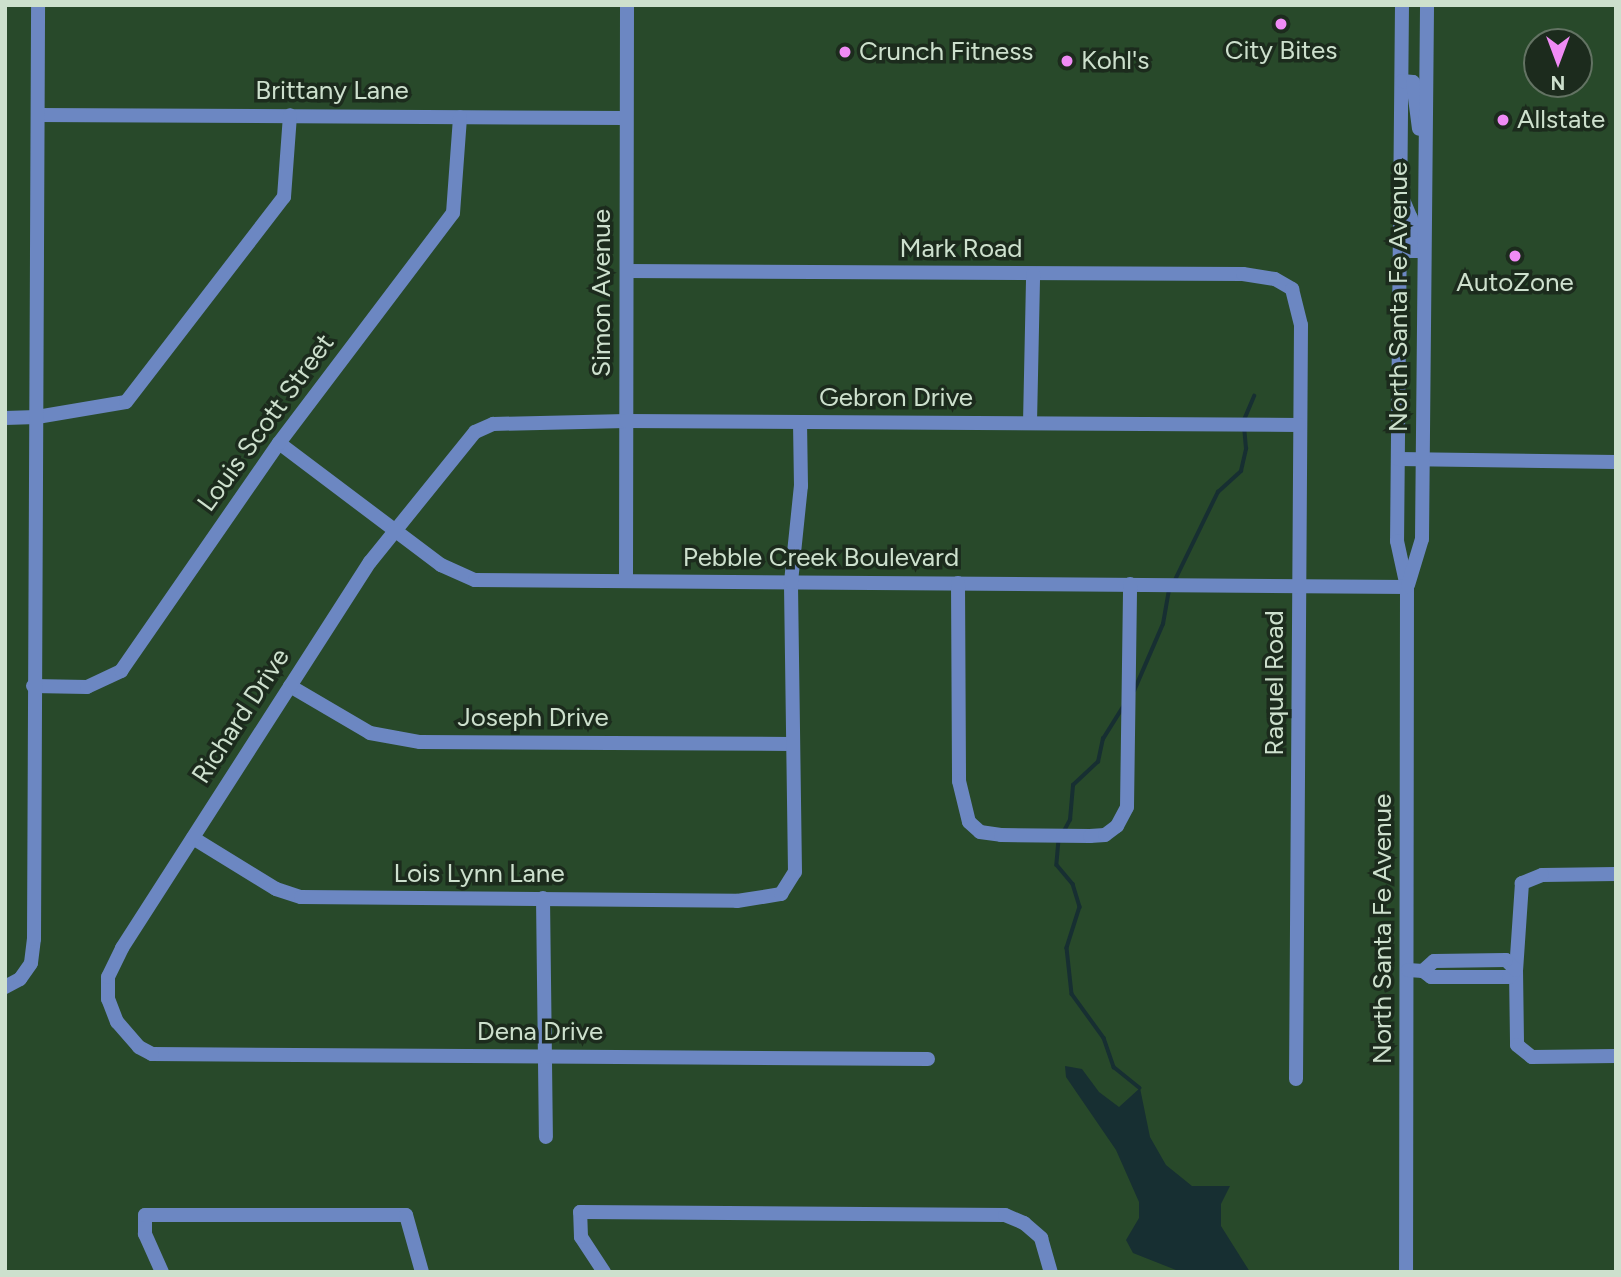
<!DOCTYPE html>
<html>
<head>
<meta charset="utf-8">
<style>
	body { margin:0 }
	#map { position:relative; width:1621px; height:1277px; overflow:hidden; background:#28492a; font-family:Figtree,sans-serif }
	div>[style] { position:absolute }
	.water>* { inset:0; background:#172f32 }
	.stream>* { height:3.5px; margin:-1.75px; padding:0 1.75px; transform-origin:1.75px; border-radius:1.75px; background:#172f32 }
	.minor>* { height:14px; margin:-7px; padding:0 7px; transform-origin:7px; border-radius:7px; background:#6c87c2 }
	.dots>* { width:19px; height:19px; translate:-50% -50%; box-sizing:border-box; border:4px solid #1c2b1d; border-radius:50% }
	span { translate:-50% -50%; white-space:nowrap; text-align:center; line-height:1.15; -webkit-text-stroke:7px #1c2b1d; paint-order:stroke }
	.poi-label { font-size:26px; color:#cde0cd }
	.left { translate:0 -50%; text-align:left }
	.street-label { font-size:26px; color:#cde0cd }
	.frame { position:absolute; inset:0; border:7px solid #cde0cd; pointer-events:none }
	.north { position:absolute; left:1523px; top:28px; width:70px; height:70px; box-sizing:border-box; background:#1c2b1d; border:2px solid #637363; border-radius:50%; rotate:180deg; font-size:19px; font-weight:700; line-height:28px; text-align:center; color:#cde0cd }
	.north::after { content:''; display:block; margin:auto; width:24px; height:32px; background:#f08bf5; clip-path:polygon(50% 0,100% 100%,50% 72%,0 100%) }
</style>
</head>
<body>
<div id="map">
	<div class="water">
		<div style="clip-path:polygon(1065px 1066px,1082px 1069px,1099px 1092px,1119px 1107px,1140px 1088px,1150px 1137px,1166px 1165px,1192px 1186px,1230px 1186px,1221px 1204px,1221px 1226px,1250px 1272px,1181px 1272px,1133px 1253px,1126px 1240px,1139px 1218px,1139px 1202px,1116px 1150px,1066px 1077px)"></div>
	</div>
	<div class="stream">
		<div style="left:1244px;top:420px;width:26px;rotate:-67deg"></div>
		<div style="left:1175px;top:580px;width:98px;rotate:-64deg"></div>
		<div style="left:1218px;top:492px;width:31px;rotate:-42deg"></div>
		<div style="left:1241px;top:471px;width:23px;rotate:-77deg"></div>
		<div style="left:1246px;top:449px;width:22px;rotate:-95deg"></div>
		<div style="left:1134px;top:691px;width:73px;rotate:-66.6deg"></div>
		<div style="left:1163px;top:624px;width:35px;rotate:-80deg"></div>
		<div style="left:1063px;top:833px;width:15px;rotate:-62deg"></div>
		<div style="left:1070px;top:820px;width:35px;rotate:-85deg"></div>
		<div style="left:1073px;top:785px;width:34px;rotate:-43deg"></div>
		<div style="left:1098px;top:762px;width:24px;rotate:-78deg"></div>
		<div style="left:1103px;top:739px;width:39px;rotate:-58deg"></div>
		<div style="left:1059px;top:840px;width:25px;rotate:95deg"></div>
		<div style="left:1057px;top:865px;width:25px;rotate:50deg"></div>
		<div style="left:1073px;top:884px;width:24px;rotate:73deg"></div>
		<div style="left:1080px;top:907px;width:43px;rotate:107.6deg"></div>
		<div style="left:1067px;top:948px;width:46px;rotate:83.8deg"></div>
		<div style="left:1072px;top:994px;width:54px;rotate:54deg"></div>
		<div style="left:1104px;top:1038px;width:31px;rotate:71deg"></div>
		<div style="left:1114px;top:1067px;width:33px;rotate:39deg"></div>
	</div>
	<div class="minor">
		<div style="left:1402px;top:5px;width:536px;rotate:90.53deg"></div>
		<div style="left:1397px;top:541px;width:47px;rotate:77.7deg"></div>
		<div style="left:1407px;top:587px;width:685px;rotate:90.08deg"></div>
		<div style="left:1402px;top:81px;width:11px;rotate:5deg"></div>
		<div style="left:1413px;top:82px;width:47px;rotate:82.7deg"></div>
		<div style="left:38px;top:115px;width:588px;rotate:0.29deg"></div>
		<div style="left:1401px;top:195px;width:25px;rotate:67deg"></div>
		<div style="left:1411px;top:218px;width:33px;rotate:90deg"></div>
		<div style="left:1411px;top:251px;width:11px"></div>
		<div style="left:627px;top:271px;width:616px;rotate:0.28deg"></div>
		<div style="left:1243px;top:274px;width:32px;rotate:9deg"></div>
		<div style="left:1275px;top:279px;width:20px;rotate:30deg"></div>
		<div style="left:1292px;top:289px;width:37px;rotate:76deg"></div>
		<div style="left:1301px;top:325px;width:754px;rotate:90.38deg"></div>
		<div style="left:5px;top:418px;width:32px;rotate:-2deg"></div>
		<div style="left:37px;top:417px;width:90px;rotate:-9.6deg"></div>
		<div style="left:126px;top:402px;width:259px;rotate:-52.4deg"></div>
		<div style="left:284px;top:197px;width:82px;rotate:-85.8deg"></div>
		<div style="left:1030px;top:423px;width:149px;rotate:-88.8deg"></div>
		<div style="left:279px;top:443px;width:203px;rotate:37deg"></div>
		<div style="left:441px;top:565px;width:37px;rotate:24deg"></div>
		<div style="left:475px;top:580px;width:932px;rotate:0.43deg"></div>
		<div style="left:1398px;top:459px;width:218px;rotate:0.8deg"></div>
		<div style="left:626px;top:581px;width:576px;rotate:-89.9deg"></div>
		<div style="left:958px;top:583px;width:198px;rotate:89.7deg"></div>
		<div style="left:959px;top:781px;width:42px;rotate:76.3deg"></div>
		<div style="left:969px;top:822px;width:15px;rotate:42deg"></div>
		<div style="left:980px;top:832px;width:21px;rotate:8deg"></div>
		<div style="left:1001px;top:835px;width:89px;rotate:0.6deg"></div>
		<div style="left:1090px;top:836px;width:15px;rotate:-4deg"></div>
		<div style="left:1105px;top:835px;width:15px;rotate:-37deg"></div>
		<div style="left:1117px;top:826px;width:21px;rotate:-62deg"></div>
		<div style="left:1127px;top:807px;width:223px;rotate:-89.2deg"></div>
		<div style="left:1408px;top:585px;width:48px;rotate:-73.1deg"></div>
		<div style="left:1422px;top:539px;width:534px;rotate:-89.46deg"></div>
		<div style="left:33px;top:686px;width:54px;rotate:1.1deg"></div>
		<div style="left:87px;top:687px;width:38px;rotate:-25deg"></div>
		<div style="left:121px;top:671px;width:277px;rotate:-55.3deg"></div>
		<div style="left:279px;top:443px;width:288px;rotate:-52.9deg"></div>
		<div style="left:453px;top:213px;width:96px;rotate:-85.8deg"></div>
		<div style="left:290px;top:686px;width:93px;rotate:30.4deg"></div>
		<div style="left:370px;top:733px;width:51px;rotate:10.2deg"></div>
		<div style="left:420px;top:742px;width:371px;rotate:0.3deg"></div>
		<div style="left:193px;top:838px;width:97px;rotate:31.6deg"></div>
		<div style="left:276px;top:889px;width:26px;rotate:18deg"></div>
		<div style="left:301px;top:897px;width:436px;rotate:0.5deg"></div>
		<div style="left:737px;top:901px;width:45px;rotate:-9deg"></div>
		<div style="left:781px;top:894px;width:26px;rotate:-58deg"></div>
		<div style="left:795px;top:872px;width:290px;rotate:-90.8deg"></div>
		<div style="left:791px;top:582px;width:97px;rotate:-84.1deg"></div>
		<div style="left:801px;top:486px;width:63px;rotate:-90.9deg"></div>
		<div style="left:1616px;top:874px;width:74px;rotate:179.2deg"></div>
		<div style="left:1542px;top:875px;width:22px;rotate:158deg"></div>
		<div style="left:1522px;top:883px;width:87px;rotate:93.9deg"></div>
		<div style="left:1516px;top:970px;width:75px;rotate:89.2deg"></div>
		<div style="left:1517px;top:1045px;width:19px;rotate:39deg"></div>
		<div style="left:1532px;top:1057px;width:84px;rotate:-0.7deg"></div>
		<div style="left:543px;top:898px;width:239px;rotate:89.3deg"></div>
		<div style="left:1408px;top:970px;width:15px;rotate:4deg"></div>
		<div style="left:1423px;top:971px;width:10px;rotate:37deg"></div>
		<div style="left:1431px;top:977px;width:78px"></div>
		<div style="left:1509px;top:977px;width:10px;rotate:-45deg"></div>
		<div style="left:1516px;top:970px;width:14px;rotate:-135deg"></div>
		<div style="left:1506px;top:960px;width:72px;rotate:179.2deg"></div>
		<div style="left:1434px;top:961px;width:15px;rotate:138deg"></div>
		<div style="left:5px;top:987px;width:17px;rotate:-28deg"></div>
		<div style="left:20px;top:979px;width:19px;rotate:-55deg"></div>
		<div style="left:31px;top:963px;width:24px;rotate:-83deg"></div>
		<div style="left:34px;top:939px;width:934px;rotate:-89.75deg"></div>
		<div style="left:928px;top:1059px;width:776px;rotate:-179.63deg"></div>
		<div style="left:152px;top:1054px;width:15px;rotate:-152deg"></div>
		<div style="left:139px;top:1047px;width:33px;rotate:-131deg"></div>
		<div style="left:117px;top:1022px;width:25px;rotate:-111deg"></div>
		<div style="left:108px;top:999px;width:22px;rotate:-90deg"></div>
		<div style="left:108px;top:977px;width:32px;rotate:-64deg"></div>
		<div style="left:122px;top:948px;width:459px;rotate:-57.3deg"></div>
		<div style="left:370px;top:562px;width:167px;rotate:-51.1deg"></div>
		<div style="left:475px;top:432px;width:20px;rotate:-24deg"></div>
		<div style="left:493px;top:424px;width:133px;rotate:-1.3deg"></div>
		<div style="left:626px;top:421px;width:673px;rotate:0.34deg"></div>
		<div style="left:162px;top:1272px;width:42px;rotate:-114.1deg"></div>
		<div style="left:145px;top:1234px;width:19px;rotate:-90deg"></div>
		<div style="left:145px;top:1215px;width:261px"></div>
		<div style="left:406px;top:1215px;width:59px;rotate:74.3deg"></div>
		<div style="left:604px;top:1272px;width:42px;rotate:-123.3deg"></div>
		<div style="left:581px;top:1237px;width:25px;rotate:-92deg"></div>
		<div style="left:580px;top:1212px;width:425px;rotate:0.4deg"></div>
		<div style="left:1005px;top:1215px;width:21px;rotate:23deg"></div>
		<div style="left:1024px;top:1223px;width:23px;rotate:41deg"></div>
		<div style="left:1041px;top:1238px;width:35px;rotate:74deg"></div>
	</div>
	<div class="dots">
		<div style="left:1281px;top:24px;background:#f08bf5"></div>
		<div style="left:845px;top:52px;background:#f08bf5"></div>
		<div style="left:1067px;top:61px;background:#f08bf5"></div>
		<div style="left:1503px;top:120px;background:#f08bf5"></div>
		<div style="left:1515px;top:256px;background:#f08bf5"></div>
	</div>
	<div class="poi-label">
		<span style="left:1281px;top:51px">City Bites</span>
		<span class="left" style="left:859px;top:52px">Crunch Fitness</span>
		<span class="left" style="left:1081px;top:61px">Kohl's</span>
		<span class="left" style="left:1517px;top:120px">Allstate</span>
		<span style="left:1515px;top:283px">AutoZone</span>
	</div>
	<div class="street-label">
		<span style="left:332px;top:91px">Brittany Lane</span>
		<span style="left:961px;top:249px">Mark Road</span>
		<span style="left:602px;top:293px;rotate:-90deg">Simon Avenue</span>
		<span style="left:1399px;top:297px;rotate:-90deg">North Santa Fe Avenue</span>
		<span style="left:896px;top:398px">Gebron Drive</span>
		<span style="left:266px;top:423px;rotate:-54deg">Louis Scott Street</span>
		<span style="left:821px;top:558px">Pebble Creek Boulevard</span>
		<span style="left:1275px;top:683px;rotate:-90deg">Raquel Road</span>
		<span style="left:241px;top:716px;rotate:-57deg">Richard Drive</span>
		<span style="left:533px;top:718px">Joseph Drive</span>
		<span style="left:479px;top:874px">Lois Lynn Lane</span>
		<span style="left:1383px;top:929px;rotate:-90deg">North Santa Fe Avenue</span>
		<span style="left:540px;top:1032px">Dena Drive</span>
	</div>
	<div class="frame"></div>
	<div class="north">N</div>
</div>
</body>
</html>
